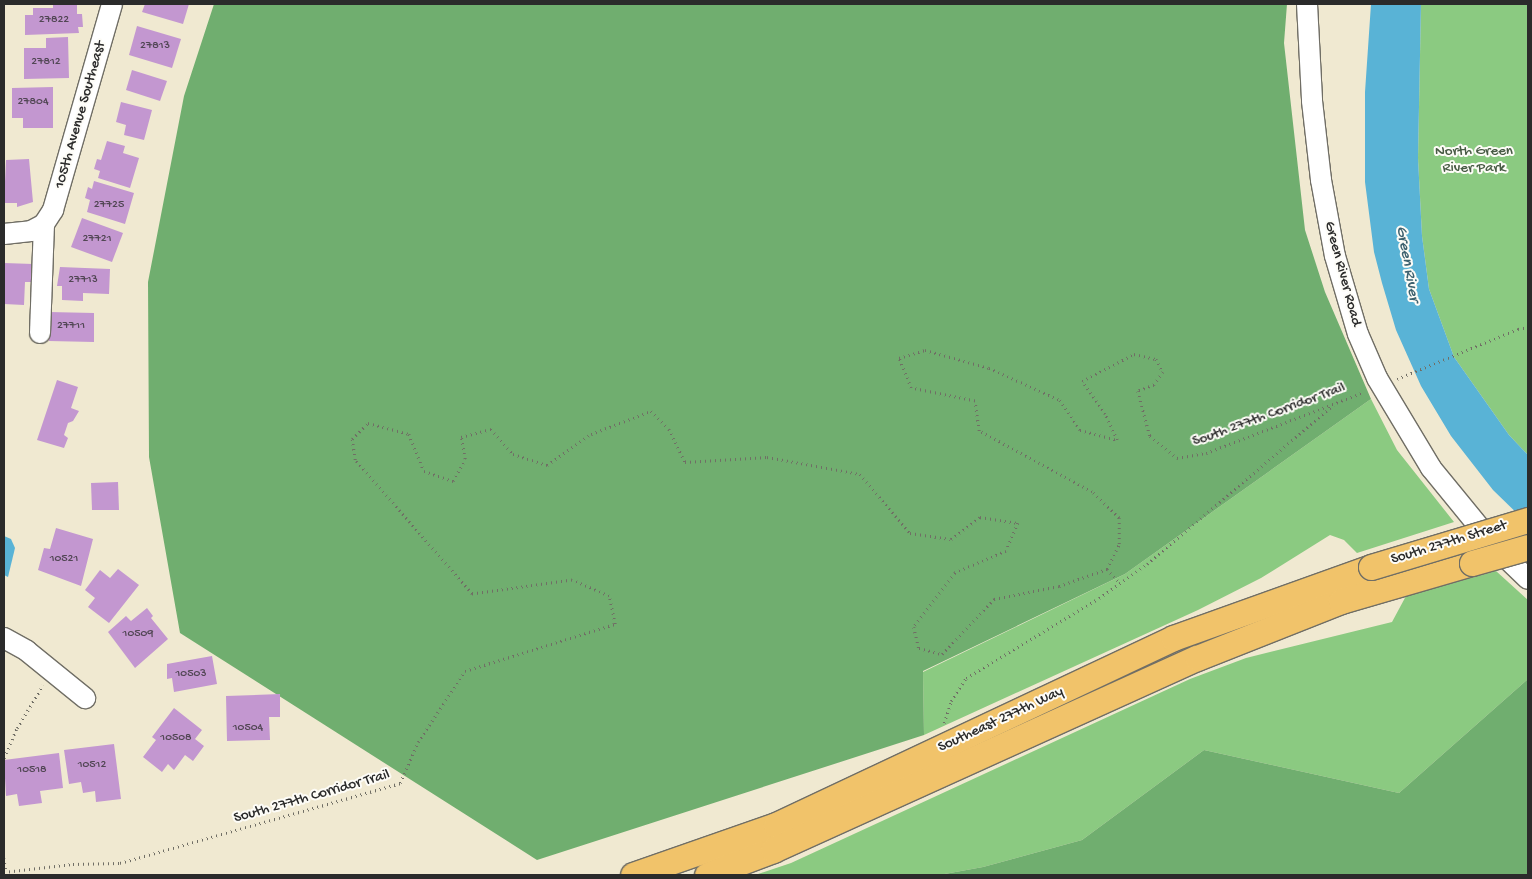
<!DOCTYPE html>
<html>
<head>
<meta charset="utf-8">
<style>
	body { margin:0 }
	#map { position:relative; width:1532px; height:879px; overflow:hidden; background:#f0e9d1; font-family:"Gochi Hand",sans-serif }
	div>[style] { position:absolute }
	.green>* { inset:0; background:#8bca81 }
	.forest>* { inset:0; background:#70ae6f }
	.water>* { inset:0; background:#59b3d6 }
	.building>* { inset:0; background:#c397d0 }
	.path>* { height:2.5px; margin-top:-1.25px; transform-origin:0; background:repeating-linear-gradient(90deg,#706e65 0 1px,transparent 0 5px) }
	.roads { filter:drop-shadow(1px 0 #706e65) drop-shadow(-1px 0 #706e65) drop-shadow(0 1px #706e65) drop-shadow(0 -1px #706e65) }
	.minor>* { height:20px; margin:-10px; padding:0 10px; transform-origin:10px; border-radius:10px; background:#fff }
	.major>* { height:25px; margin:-12.5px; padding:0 12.5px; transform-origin:12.5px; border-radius:12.5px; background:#f1c36a }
	.bridges { filter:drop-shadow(1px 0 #706e65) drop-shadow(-1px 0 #706e65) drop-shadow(0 1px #706e65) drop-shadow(0 -1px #706e65) }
	.major-bridge>* { height:25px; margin:-12.5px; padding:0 12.5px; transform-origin:12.5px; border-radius:12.5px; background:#f1c36a }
	span { translate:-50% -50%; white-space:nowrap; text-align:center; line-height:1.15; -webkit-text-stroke:4px #fdfcf7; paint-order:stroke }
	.number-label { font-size:12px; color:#514654 }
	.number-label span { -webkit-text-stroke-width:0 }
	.street-label { font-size:15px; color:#2b2b2b }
	.park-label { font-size:15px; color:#485b45 }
	.water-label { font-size:16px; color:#3d616f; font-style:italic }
	.frame { position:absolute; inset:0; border:5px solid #2b2b2b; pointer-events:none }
</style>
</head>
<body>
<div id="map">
	<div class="green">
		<div style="clip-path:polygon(1421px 4px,1528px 4px,1528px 455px,1509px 435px,1454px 357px,1429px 289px,1422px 236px,1418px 158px)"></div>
		<div style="clip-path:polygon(1371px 399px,1397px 450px,1454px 522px,1357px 553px,1344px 540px,1330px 535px,1261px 578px,1198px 610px,924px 735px,923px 672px,1125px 574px)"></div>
		<div style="clip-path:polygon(1496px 571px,1528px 600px,1528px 679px,1399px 793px,1204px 750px,1082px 840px,983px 867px,939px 875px,755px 875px,791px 863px,1190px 679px,1246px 658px,1392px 622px,1406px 596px)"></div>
	</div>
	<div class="forest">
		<div style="clip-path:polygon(214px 4px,1287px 4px,1284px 43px,1305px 230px,1325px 292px,1371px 399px,1125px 574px,923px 671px,924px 735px,537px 860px,180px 633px,149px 457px,148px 282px,184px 96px)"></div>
		<div style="clip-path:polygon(1528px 679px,1528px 875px,939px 875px,983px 867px,1082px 840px,1204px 750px,1399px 793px)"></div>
	</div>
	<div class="water">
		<div style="clip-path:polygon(1371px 4px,1421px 4px,1418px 158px,1422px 236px,1429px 289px,1454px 357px,1509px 435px,1528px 455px,1528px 524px,1493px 490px,1451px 436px,1421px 386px,1396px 330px,1382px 283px,1374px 252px,1365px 182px,1365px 92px)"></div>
		<div style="clip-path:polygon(4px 536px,11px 539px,15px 548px,8px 577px,4px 575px)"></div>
	</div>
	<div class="building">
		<div style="clip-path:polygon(53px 4px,77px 4px,77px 14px,82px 14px,83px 27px,78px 27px,79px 33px,25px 35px,25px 15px,33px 15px,33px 8px,53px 8px)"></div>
		<div style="clip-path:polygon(145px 4px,189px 4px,183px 24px,142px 12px)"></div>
		<div style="clip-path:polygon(137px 26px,181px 39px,172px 68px,129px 55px)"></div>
		<div style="clip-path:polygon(68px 37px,69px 78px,24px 79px,24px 48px,46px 48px,46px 38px)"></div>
		<div style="clip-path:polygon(132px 70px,167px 81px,160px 101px,126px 90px)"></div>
		<div style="clip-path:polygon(53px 87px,53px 128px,23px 128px,23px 118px,12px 118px,12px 88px)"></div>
		<div style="clip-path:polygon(121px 102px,152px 110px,144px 140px,124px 135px,126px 125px,116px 122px)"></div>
		<div style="clip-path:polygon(107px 141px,125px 146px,123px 153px,139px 158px,130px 188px,98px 178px,100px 171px,94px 169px,97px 159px,101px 160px)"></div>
		<div style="clip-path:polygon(29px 159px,33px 202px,17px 207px,17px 203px,4px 203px,6px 160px)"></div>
		<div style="clip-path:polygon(94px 181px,134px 193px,125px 224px,87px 212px,90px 200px,85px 198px,88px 187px,92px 189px)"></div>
		<div style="clip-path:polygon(82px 218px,123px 233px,112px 262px,71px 247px)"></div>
		<div style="clip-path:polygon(4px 263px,33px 264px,32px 282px,25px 282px,24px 305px,4px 304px)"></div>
		<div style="clip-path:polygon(60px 267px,110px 269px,109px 294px,83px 293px,83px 301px,62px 300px,62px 286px,57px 286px)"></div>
		<div style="clip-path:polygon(49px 312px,94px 313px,94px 342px,49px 341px)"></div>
		<div style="clip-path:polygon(57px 380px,78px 387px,71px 408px,79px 411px,73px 421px,68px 423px,64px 435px,68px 438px,64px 448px,37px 440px)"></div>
		<div style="clip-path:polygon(118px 482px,119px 510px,92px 510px,91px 483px)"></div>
		<div style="clip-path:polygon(56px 528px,93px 539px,81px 586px,38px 570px,44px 548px,50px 549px)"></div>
		<div style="clip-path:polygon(118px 569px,139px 585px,109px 623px,88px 607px,95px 598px,85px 590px,100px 570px,110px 578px)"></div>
		<div style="clip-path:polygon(147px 608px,153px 616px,151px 618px,168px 639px,135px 668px,108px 632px,126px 616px,131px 621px)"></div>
		<div style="clip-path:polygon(212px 656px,217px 684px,174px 692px,172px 678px,167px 679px,167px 664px)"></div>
		<div style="clip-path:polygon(280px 694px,280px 717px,269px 717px,270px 740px,227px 741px,226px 696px)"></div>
		<div style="clip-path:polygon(174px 708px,202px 730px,195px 739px,204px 746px,193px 761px,185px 755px,174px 770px,168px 764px,162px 772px,143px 757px,156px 740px,152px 737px)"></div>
		<div style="clip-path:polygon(114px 744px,121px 799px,96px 802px,95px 791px,83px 793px,81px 782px,69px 784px,64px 750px)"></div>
		<div style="clip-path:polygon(59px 753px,63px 788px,40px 791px,42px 803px,19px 806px,17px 794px,6px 796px,4px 760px)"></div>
	</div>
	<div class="path">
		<div style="left:1397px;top:379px;width:131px;rotate:-22.5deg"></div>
		<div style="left:1518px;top:329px;width:10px;rotate:-11deg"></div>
		<div style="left:1107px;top:569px;width:19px;rotate:47deg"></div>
		<div style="left:944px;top:723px;width:23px;rotate:-72deg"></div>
		<div style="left:951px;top:701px;width:27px;rotate:-57deg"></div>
		<div style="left:966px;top:678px;width:155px;rotate:-31deg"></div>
		<div style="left:1099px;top:598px;width:59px;rotate:-35.3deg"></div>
		<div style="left:1147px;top:564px;width:245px;rotate:-40.5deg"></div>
		<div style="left:4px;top:758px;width:33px;rotate:-67deg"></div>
		<div style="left:17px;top:728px;width:50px;rotate:-58.8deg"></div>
		<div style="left:4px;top:858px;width:13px;rotate:81deg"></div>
		<div style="left:4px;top:872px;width:69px;rotate:-6.6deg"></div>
		<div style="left:73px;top:864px;width:47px;rotate:-1.2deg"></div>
		<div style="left:120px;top:863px;width:291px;rotate:-15.9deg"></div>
		<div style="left:400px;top:783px;width:45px;rotate:-66.3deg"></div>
		<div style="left:418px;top:742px;width:85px;rotate:-56.5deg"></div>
		<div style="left:465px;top:671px;width:157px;rotate:-17.4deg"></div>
		<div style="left:615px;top:624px;width:29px;rotate:-102deg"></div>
		<div style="left:609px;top:596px;width:40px;rotate:-156.6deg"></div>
		<div style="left:572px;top:580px;width:101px;rotate:172deg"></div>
		<div style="left:472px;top:594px;width:178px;rotate:-131.1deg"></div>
		<div style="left:355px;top:460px;width:21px;rotate:-98deg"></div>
		<div style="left:352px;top:439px;width:23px;rotate:-45deg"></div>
		<div style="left:368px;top:423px;width:42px;rotate:15deg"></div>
		<div style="left:409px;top:434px;width:40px;rotate:68deg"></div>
		<div style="left:424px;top:471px;width:31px;rotate:19deg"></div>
		<div style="left:453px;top:481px;width:25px;rotate:-61deg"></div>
		<div style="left:465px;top:459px;width:22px;rotate:-100deg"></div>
		<div style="left:461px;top:437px;width:31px;rotate:-15deg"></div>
		<div style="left:491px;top:429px;width:33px;rotate:49deg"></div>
		<div style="left:513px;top:454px;width:36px;rotate:18deg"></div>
		<div style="left:547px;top:465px;width:54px;rotate:-35.2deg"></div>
		<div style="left:591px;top:434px;width:64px;rotate:-21deg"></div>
		<div style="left:651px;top:411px;width:25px;rotate:45deg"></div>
		<div style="left:669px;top:429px;width:37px;rotate:64deg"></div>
		<div style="left:685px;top:462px;width:82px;rotate:-3.5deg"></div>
		<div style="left:767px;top:457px;width:95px;rotate:10.4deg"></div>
		<div style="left:860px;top:474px;width:77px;rotate:49.7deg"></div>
		<div style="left:910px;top:533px;width:41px;rotate:8.3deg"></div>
		<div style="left:951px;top:539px;width:36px;rotate:-37deg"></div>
		<div style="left:980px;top:517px;width:38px;rotate:9deg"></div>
		<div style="left:1018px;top:523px;width:30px;rotate:113deg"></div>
		<div style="left:1006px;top:551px;width:56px;rotate:156.7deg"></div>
		<div style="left:955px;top:573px;width:68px;rotate:127.2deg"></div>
		<div style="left:914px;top:627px;width:22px;rotate:77deg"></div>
		<div style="left:919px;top:648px;width:24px;rotate:15deg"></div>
		<div style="left:942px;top:654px;width:76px;rotate:-46.6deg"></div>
		<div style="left:994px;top:599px;width:66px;rotate:-11.3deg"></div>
		<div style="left:1059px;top:586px;width:51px;rotate:-19.5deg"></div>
		<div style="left:1107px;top:569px;width:28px;rotate:-64deg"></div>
		<div style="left:1119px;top:544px;width:26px;rotate:-90deg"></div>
		<div style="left:1119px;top:518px;width:37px;rotate:-136deg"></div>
		<div style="left:1092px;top:492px;width:128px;rotate:-151.6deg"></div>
		<div style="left:979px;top:431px;width:30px;rotate:-98deg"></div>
		<div style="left:975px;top:401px;width:65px;rotate:-168.5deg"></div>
		<div style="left:911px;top:388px;width:32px;rotate:-112deg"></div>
		<div style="left:899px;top:358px;width:27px;rotate:-17deg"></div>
		<div style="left:925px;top:350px;width:66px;rotate:15.7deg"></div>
		<div style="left:989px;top:368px;width:78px;rotate:24.3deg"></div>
		<div style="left:1060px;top:400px;width:36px;rotate:56deg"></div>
		<div style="left:1080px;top:430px;width:38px;rotate:15deg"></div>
		<div style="left:1117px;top:440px;width:29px;rotate:-115deg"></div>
		<div style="left:1105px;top:414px;width:40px;rotate:-124.9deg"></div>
		<div style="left:1082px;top:381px;width:59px;rotate:-27.4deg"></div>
		<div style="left:1134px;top:354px;width:23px;rotate:13deg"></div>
		<div style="left:1156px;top:359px;width:15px;rotate:62deg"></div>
		<div style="left:1163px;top:372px;width:16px;rotate:125deg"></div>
		<div style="left:1154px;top:385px;width:17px;rotate:159deg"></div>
		<div style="left:1138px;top:391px;width:47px;rotate:75.1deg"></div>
		<div style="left:1150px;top:436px;width:35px;rotate:39deg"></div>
		<div style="left:1177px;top:458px;width:29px;rotate:-10deg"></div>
		<div style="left:1206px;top:453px;width:169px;rotate:-21.1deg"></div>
	</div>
	<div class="roads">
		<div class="minor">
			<div style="left:1307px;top:4px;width:97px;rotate:87deg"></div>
			<div style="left:1312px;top:101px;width:80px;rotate:83.5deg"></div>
			<div style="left:1321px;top:180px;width:77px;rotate:79.6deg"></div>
			<div style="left:1335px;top:256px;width:81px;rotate:73.6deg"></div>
			<div style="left:1358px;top:334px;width:48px;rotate:66.6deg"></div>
			<div style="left:1377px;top:378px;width:105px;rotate:59deg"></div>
			<div style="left:1431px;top:468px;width:107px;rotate:50.7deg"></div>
			<div style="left:1499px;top:551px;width:40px;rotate:44deg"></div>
			<div style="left:4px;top:234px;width:27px;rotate:-6deg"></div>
			<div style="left:31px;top:231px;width:15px;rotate:-28deg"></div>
			<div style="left:44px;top:224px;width:17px;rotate:-57deg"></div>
			<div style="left:53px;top:210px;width:214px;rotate:-74deg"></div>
			<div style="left:40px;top:333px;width:109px;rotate:-87.9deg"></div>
			<div style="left:4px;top:638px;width:26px;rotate:29deg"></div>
			<div style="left:27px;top:651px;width:75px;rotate:39deg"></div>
		</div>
		<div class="major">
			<div style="left:633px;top:875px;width:151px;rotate:-19.3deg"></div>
			<div style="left:776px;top:825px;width:439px;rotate:-25.2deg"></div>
			<div style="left:1173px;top:638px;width:210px;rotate:-19.7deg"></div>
			<div style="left:707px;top:875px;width:71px;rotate:-20.7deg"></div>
			<div style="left:773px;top:850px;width:465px;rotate:-24.4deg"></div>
			<div style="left:1197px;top:658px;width:155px;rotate:-21.6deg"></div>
			<div style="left:1341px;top:601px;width:136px;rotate:-16.2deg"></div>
		</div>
	</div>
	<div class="bridges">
		<div class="major-bridge">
			<div style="left:1472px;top:563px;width:58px;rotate:-15.9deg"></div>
			<div style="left:1371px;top:567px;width:164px;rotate:-16.7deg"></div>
		</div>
	</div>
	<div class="number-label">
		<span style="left:54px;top:21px">27822</span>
		<span style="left:155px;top:47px">27813</span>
		<span style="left:46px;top:63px">27812</span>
		<span style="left:33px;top:103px">27804</span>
		<span style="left:109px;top:206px">27725</span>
		<span style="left:97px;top:240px">27721</span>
		<span style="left:83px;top:281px">27713</span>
		<span style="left:71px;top:327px">27711</span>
		<span style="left:64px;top:560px">10521</span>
		<span style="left:138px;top:635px">10509</span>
		<span style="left:191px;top:675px">10503</span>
		<span style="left:248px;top:729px">10504</span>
		<span style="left:176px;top:739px">10508</span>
		<span style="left:92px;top:766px">10512</span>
		<span style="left:32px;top:771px">10518</span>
	</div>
	<div class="street-label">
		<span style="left:81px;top:115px;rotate:-74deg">105th Avenue Southeast</span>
		<span style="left:1342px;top:274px;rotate:75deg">Green River Road</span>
		<span style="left:1269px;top:415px;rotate:-20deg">South 277th Corridor Trail</span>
		<span style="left:1449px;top:543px;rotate:-17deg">South 277th Street</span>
		<span style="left:1001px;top:720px;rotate:-25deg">Southeast 277th Way</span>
		<span style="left:312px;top:797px;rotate:-16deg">South 277th Corridor Trail</span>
	</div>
	<div class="park-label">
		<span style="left:1474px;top:160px">North Green<br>River Park</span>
	</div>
	<div class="water-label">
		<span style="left:1406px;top:264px;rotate:80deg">Green River</span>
	</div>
	<div class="frame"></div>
</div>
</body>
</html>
